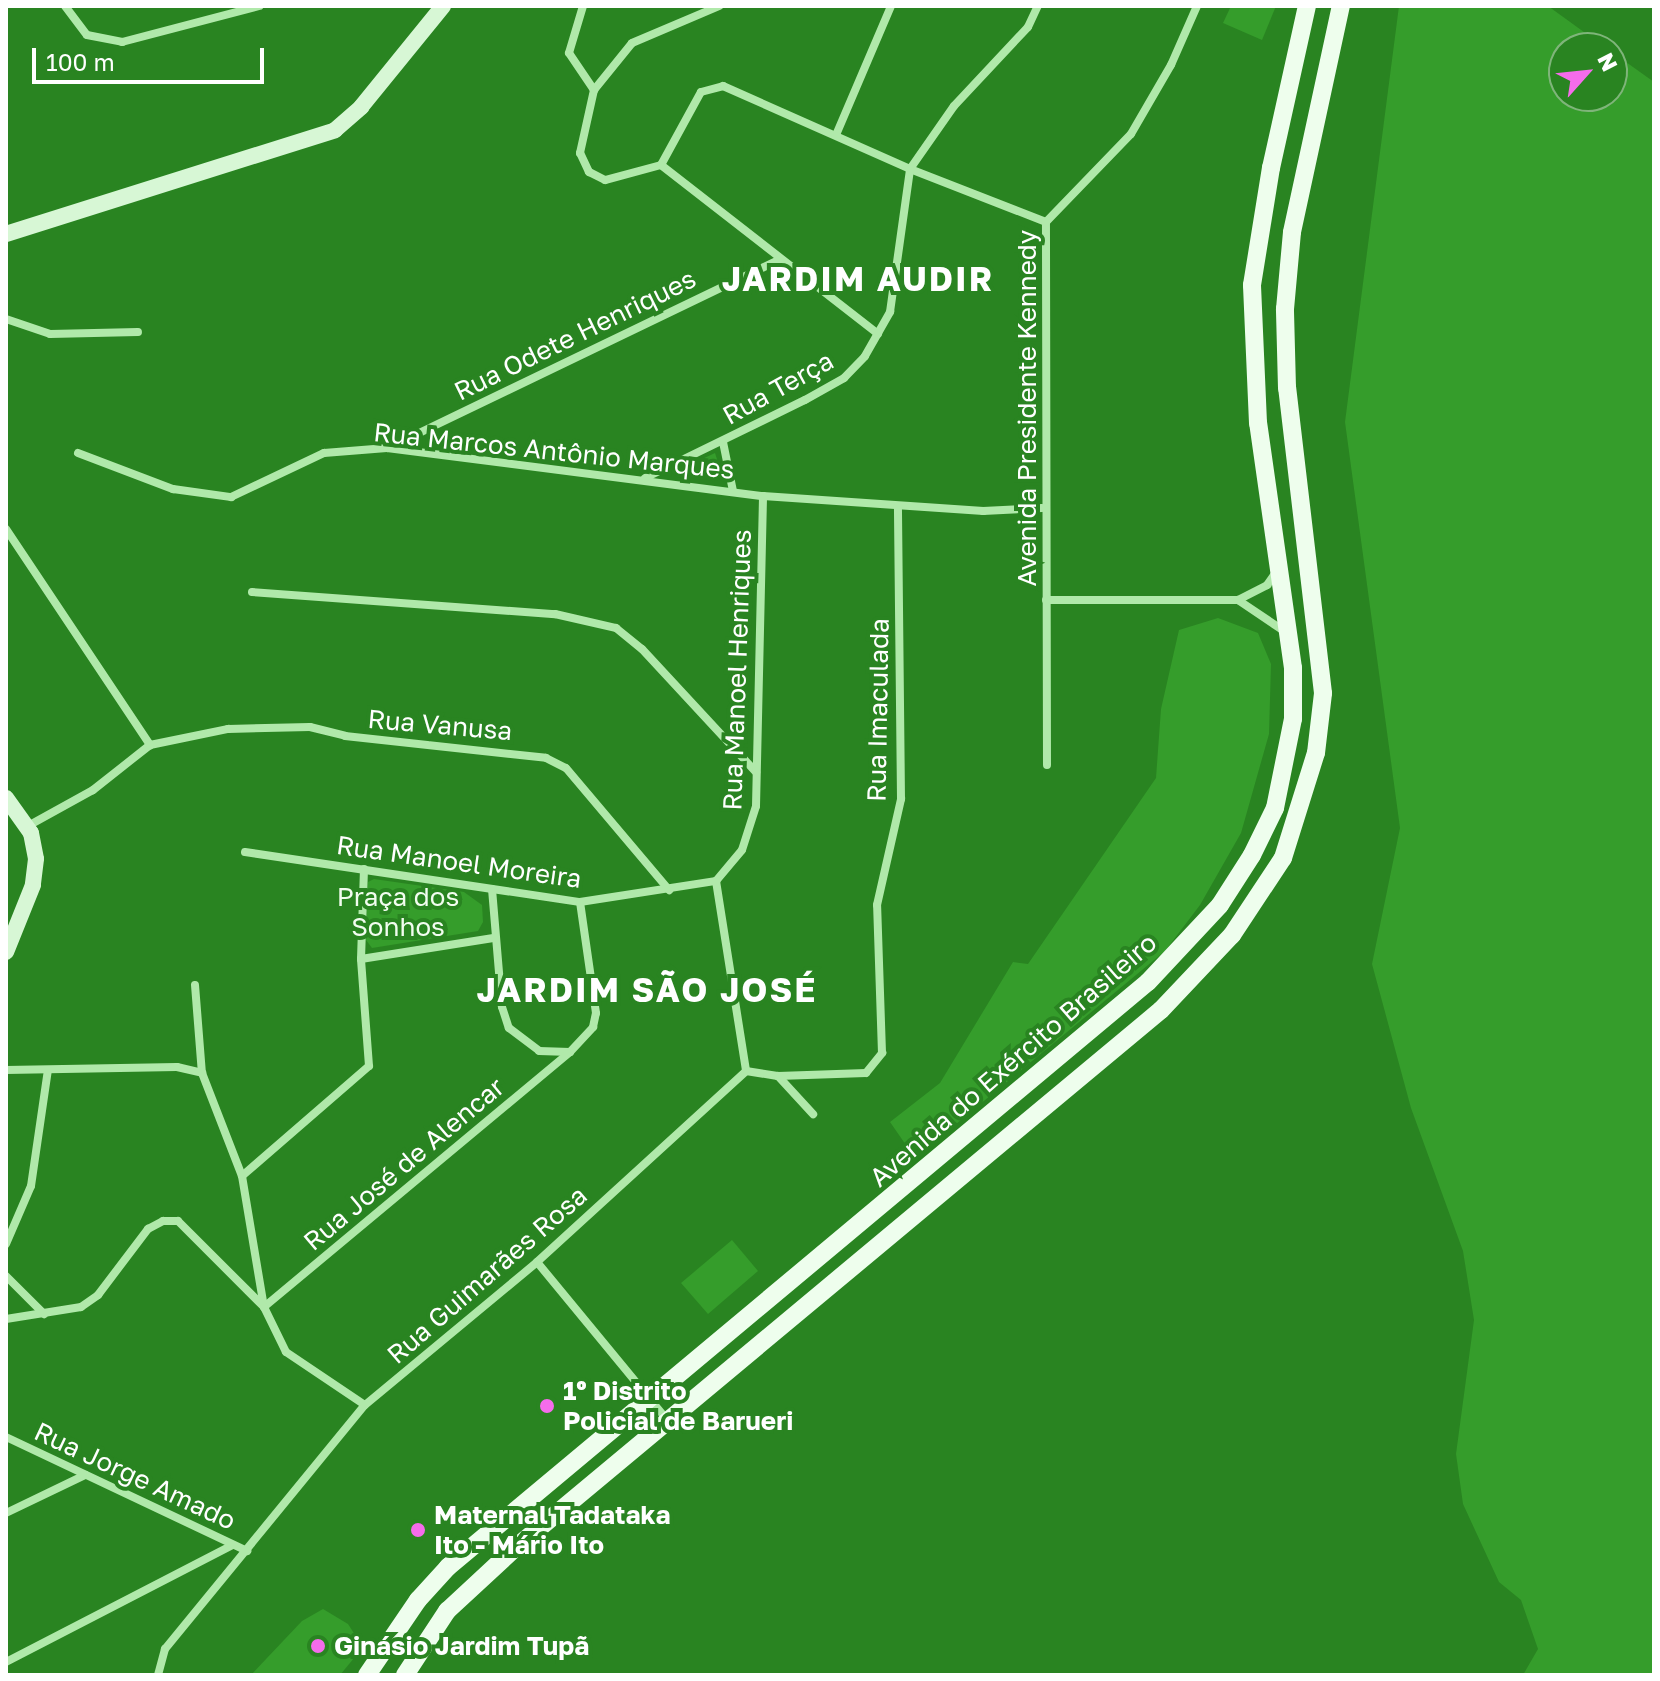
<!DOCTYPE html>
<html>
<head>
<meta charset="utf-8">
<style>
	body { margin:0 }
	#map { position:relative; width:1660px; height:1681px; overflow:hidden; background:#298421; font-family:"Golos Text",sans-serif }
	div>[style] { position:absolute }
	.green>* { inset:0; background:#359d2b }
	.minor>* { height:8px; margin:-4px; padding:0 4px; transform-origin:4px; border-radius:4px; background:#b0e9aa }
	.secondary>* { height:16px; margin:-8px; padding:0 8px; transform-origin:8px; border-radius:8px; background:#d7f7d5 }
	.primary>* { height:18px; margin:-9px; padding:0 9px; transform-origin:9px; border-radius:9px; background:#eefeed }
	.dots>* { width:22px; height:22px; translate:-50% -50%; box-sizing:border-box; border:4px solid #298421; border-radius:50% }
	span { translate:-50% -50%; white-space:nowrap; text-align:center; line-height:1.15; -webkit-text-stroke:8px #298421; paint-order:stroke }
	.street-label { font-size:26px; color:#fff }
	.park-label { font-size:26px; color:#f2fdf0 }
	.poi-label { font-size:26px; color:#fff; font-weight:700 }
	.left { translate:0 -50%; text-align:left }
	.district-label { font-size:34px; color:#fff; font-weight:700; letter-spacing:2px }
	.frame { position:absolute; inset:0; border:8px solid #fff; pointer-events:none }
	.north { position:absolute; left:1548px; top:32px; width:80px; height:80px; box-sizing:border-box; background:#298421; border:2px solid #7fb57a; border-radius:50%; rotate:63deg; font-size:22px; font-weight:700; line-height:32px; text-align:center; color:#fff }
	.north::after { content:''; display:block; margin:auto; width:28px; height:36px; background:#f56ceb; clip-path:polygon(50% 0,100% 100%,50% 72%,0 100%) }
	.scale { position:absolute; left:32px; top:48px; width:232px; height:36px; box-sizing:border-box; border:4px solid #fff; border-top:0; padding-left:10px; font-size:24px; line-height:28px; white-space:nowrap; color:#fff; -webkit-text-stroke:6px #298421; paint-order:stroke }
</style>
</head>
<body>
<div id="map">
	<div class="green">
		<div style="clip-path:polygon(1231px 6px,1276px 6px,1262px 40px,1223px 23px)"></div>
		<div style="clip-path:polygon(1399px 6px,1548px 6px,1606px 48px,1564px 48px,1564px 96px,1612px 96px,1612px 52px,1654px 82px,1654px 1675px,1523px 1675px,1538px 1649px,1521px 1600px,1499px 1582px,1463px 1504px,1456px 1454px,1474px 1320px,1463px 1251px,1411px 1108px,1372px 964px,1400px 828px,1345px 422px)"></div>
		<div style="clip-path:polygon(715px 453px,723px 478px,681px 475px,681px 469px)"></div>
		<div style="clip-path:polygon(1218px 618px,1258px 633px,1271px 664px,1269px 734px,1241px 833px,1200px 905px,1165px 951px,915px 1158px,890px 1122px,940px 1083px,1013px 962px,1028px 964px,1156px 778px,1161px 709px,1179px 630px)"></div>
		<div style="clip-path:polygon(374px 879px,464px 892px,482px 905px,483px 922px,478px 931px,372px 948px,366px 940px,368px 882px)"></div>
		<div style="clip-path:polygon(732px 1240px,758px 1271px,708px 1314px,681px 1283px)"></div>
		<div style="clip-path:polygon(323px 1609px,348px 1624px,359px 1641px,359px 1652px,340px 1675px,251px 1675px,302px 1621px)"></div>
	</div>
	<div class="minor">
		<div style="left:65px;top:6px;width:36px;rotate:53deg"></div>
		<div style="left:87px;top:35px;width:36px;rotate:11deg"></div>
		<div style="left:122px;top:42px;width:142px;rotate:-14.7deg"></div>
		<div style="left:583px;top:6px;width:49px;rotate:106.6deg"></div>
		<div style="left:569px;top:53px;width:45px;rotate:56deg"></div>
		<div style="left:836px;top:135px;width:140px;rotate:-66.9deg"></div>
		<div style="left:661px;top:165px;width:83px;rotate:-61.3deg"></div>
		<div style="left:701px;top:92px;width:23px;rotate:-15deg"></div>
		<div style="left:723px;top:86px;width:205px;rotate:23.9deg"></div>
		<div style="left:910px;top:169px;width:146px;rotate:21.3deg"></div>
		<div style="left:661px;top:165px;width:58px;rotate:165deg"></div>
		<div style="left:605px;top:180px;width:18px;rotate:-153deg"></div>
		<div style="left:589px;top:172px;width:21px;rotate:-115deg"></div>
		<div style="left:580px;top:153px;width:65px;rotate:-77.5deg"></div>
		<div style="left:594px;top:90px;width:60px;rotate:-51deg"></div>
		<div style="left:632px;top:43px;width:95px;rotate:-23deg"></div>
		<div style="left:661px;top:165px;width:275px;rotate:37.9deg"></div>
		<div style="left:6px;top:319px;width:46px;rotate:18.8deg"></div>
		<div style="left:50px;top:334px;width:88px;rotate:-1.3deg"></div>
		<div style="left:723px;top:442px;width:50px;rotate:78.5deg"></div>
		<div style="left:388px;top:448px;width:435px;rotate:-25.7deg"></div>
		<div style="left:78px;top:453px;width:102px;rotate:20.8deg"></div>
		<div style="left:173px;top:489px;width:59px;rotate:7.9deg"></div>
		<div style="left:231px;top:497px;width:103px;rotate:-25.3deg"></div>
		<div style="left:324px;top:453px;width:63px;rotate:-4.5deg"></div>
		<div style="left:387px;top:448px;width:379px;rotate:7.3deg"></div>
		<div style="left:763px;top:496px;width:221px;rotate:3.9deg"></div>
		<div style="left:983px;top:511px;width:59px;rotate:-2.9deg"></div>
		<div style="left:645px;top:478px;width:178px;rotate:-26deg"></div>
		<div style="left:805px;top:400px;width:45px;rotate:-29.4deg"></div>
		<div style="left:844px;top:378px;width:30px;rotate:-46deg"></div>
		<div style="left:865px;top:356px;width:51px;rotate:-60.4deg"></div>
		<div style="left:890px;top:312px;width:144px;rotate:-82deg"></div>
		<div style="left:910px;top:169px;width:77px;rotate:-55.1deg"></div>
		<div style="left:954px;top:106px;width:108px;rotate:-46.9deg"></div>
		<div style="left:1028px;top:27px;width:23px;rotate:-65deg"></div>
		<div style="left:6px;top:529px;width:260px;rotate:56.3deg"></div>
		<div style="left:150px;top:745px;width:73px;rotate:141.7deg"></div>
		<div style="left:93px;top:790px;width:77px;rotate:151.1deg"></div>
		<div style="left:252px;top:592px;width:304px;rotate:4.2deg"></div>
		<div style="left:555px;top:614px;width:63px;rotate:12.9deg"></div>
		<div style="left:616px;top:628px;width:33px;rotate:39deg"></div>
		<div style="left:642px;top:649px;width:168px;rotate:47.2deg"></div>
		<div style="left:1046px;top:600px;width:192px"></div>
		<div style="left:1238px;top:600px;width:33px;rotate:-27deg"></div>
		<div style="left:1267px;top:585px;width:16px;rotate:-55deg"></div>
		<div style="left:1238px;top:600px;width:55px;rotate:34deg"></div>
		<div style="left:150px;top:745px;width:80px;rotate:-11.6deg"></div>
		<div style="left:228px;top:729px;width:82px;rotate:-1.4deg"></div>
		<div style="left:310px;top:727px;width:36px;rotate:14deg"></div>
		<div style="left:345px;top:736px;width:202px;rotate:6.2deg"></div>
		<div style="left:546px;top:758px;width:22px;rotate:27deg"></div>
		<div style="left:566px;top:768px;width:160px;rotate:49.8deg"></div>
		<div style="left:1047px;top:765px;width:543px;rotate:-90.11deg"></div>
		<div style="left:1046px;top:222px;width:122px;rotate:-46deg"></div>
		<div style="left:1131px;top:134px;width:80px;rotate:-59.9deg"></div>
		<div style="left:1171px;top:65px;width:64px;rotate:-66.2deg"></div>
		<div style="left:245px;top:852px;width:339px;rotate:8.5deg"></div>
		<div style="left:580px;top:902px;width:138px;rotate:-8.8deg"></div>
		<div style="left:716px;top:881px;width:40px;rotate:-50deg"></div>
		<div style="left:742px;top:850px;width:46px;rotate:-72.3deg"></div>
		<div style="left:756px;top:806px;width:310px;rotate:-88.7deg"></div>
		<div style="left:716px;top:881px;width:192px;rotate:81deg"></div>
		<div style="left:492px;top:889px;width:118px;rotate:85.2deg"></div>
		<div style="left:502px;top:1007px;width:22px;rotate:72deg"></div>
		<div style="left:509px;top:1028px;width:38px;rotate:37deg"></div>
		<div style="left:539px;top:1051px;width:31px;rotate:2deg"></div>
		<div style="left:570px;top:1052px;width:34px;rotate:-47deg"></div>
		<div style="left:593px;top:1027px;width:14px;rotate:-78deg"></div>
		<div style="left:596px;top:1013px;width:112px;rotate:-98.2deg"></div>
		<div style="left:361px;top:959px;width:134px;rotate:-9deg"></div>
		<div style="left:195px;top:985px;width:88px;rotate:85.5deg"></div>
		<div style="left:6px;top:1070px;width:171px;rotate:-1deg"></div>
		<div style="left:177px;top:1067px;width:26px;rotate:13deg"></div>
		<div style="left:202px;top:1073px;width:110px;rotate:68.8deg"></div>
		<div style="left:242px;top:1176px;width:133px;rotate:80.5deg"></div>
		<div style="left:746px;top:1071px;width:32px;rotate:9deg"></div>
		<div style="left:778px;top:1076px;width:88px;rotate:-2deg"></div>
		<div style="left:866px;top:1073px;width:26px;rotate:-51deg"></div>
		<div style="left:882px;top:1053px;width:148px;rotate:-91.9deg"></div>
		<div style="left:877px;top:905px;width:109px;rotate:-77.2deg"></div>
		<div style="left:901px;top:799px;width:293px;rotate:-90.6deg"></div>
		<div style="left:778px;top:1076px;width:52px;rotate:47.4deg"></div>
		<div style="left:242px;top:1176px;width:168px;rotate:-40.9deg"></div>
		<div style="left:369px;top:1066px;width:107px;rotate:-94.3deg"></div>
		<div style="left:361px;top:959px;width:90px;rotate:-88.1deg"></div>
		<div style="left:6px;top:1244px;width:63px;rotate:-66.7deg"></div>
		<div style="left:31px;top:1186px;width:117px;rotate:-81.7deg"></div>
		<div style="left:537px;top:1262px;width:206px;rotate:50.5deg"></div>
		<div style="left:6px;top:1276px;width:54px;rotate:45deg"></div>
		<div style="left:264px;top:1307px;width:398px;rotate:-39.8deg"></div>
		<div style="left:6px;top:1319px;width:76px;rotate:-9.1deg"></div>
		<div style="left:81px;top:1307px;width:21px;rotate:-35deg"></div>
		<div style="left:98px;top:1295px;width:83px;rotate:-52.9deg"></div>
		<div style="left:148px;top:1229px;width:17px;rotate:-28deg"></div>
		<div style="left:163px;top:1221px;width:15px"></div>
		<div style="left:178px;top:1221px;width:122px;rotate:45deg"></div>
		<div style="left:264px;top:1307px;width:50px;rotate:63.9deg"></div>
		<div style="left:286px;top:1352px;width:95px;rotate:33.9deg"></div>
		<div style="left:6px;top:1437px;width:267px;rotate:25.3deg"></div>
		<div style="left:6px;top:1513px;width:88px;rotate:-25.7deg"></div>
		<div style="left:6px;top:1662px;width:255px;rotate:-27.3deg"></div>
		<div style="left:158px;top:1675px;width:27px;rotate:-75deg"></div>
		<div style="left:165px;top:1649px;width:315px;rotate:-50.7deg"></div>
		<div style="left:365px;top:1405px;width:224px;rotate:-39.7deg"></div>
		<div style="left:537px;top:1262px;width:283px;rotate:-42.4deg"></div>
	</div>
	<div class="secondary">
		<div style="left:6px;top:234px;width:345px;rotate:-17.5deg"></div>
		<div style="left:335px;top:130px;width:35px;rotate:-41deg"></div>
		<div style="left:361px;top:107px;width:130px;rotate:-50.9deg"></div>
		<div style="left:6px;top:798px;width:43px;rotate:54.5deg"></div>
		<div style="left:31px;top:833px;width:26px;rotate:79deg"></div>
		<div style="left:36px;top:859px;width:26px;rotate:97deg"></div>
		<div style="left:33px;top:885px;width:72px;rotate:111.9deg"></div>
	</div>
	<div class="primary">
		<div style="left:367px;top:1675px;width:91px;rotate:-55.8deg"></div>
		<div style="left:418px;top:1600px;width:45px;rotate:-47.7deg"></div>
		<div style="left:448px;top:1567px;width:912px;rotate:-39.89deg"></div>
		<div style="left:1148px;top:982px;width:105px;rotate:-46.9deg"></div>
		<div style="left:1220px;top:905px;width:59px;rotate:-57.4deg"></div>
		<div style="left:1252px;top:855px;width:52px;rotate:-63.9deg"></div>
		<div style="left:1275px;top:808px;width:91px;rotate:-78.6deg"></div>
		<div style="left:1293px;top:719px;width:51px;rotate:-90deg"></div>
		<div style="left:1293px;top:668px;width:247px;rotate:-98.1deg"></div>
		<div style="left:1258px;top:423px;width:138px;rotate:-92.5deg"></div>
		<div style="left:1252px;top:285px;width:119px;rotate:-80.8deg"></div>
		<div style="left:1271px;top:168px;width:166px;rotate:-77.5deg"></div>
		<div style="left:405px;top:1675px;width:77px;rotate:-56.7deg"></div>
		<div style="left:447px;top:1611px;width:91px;rotate:-42.8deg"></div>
		<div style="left:514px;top:1549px;width:842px;rotate:-39.8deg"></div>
		<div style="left:1161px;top:1010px;width:103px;rotate:-46.6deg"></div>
		<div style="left:1232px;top:935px;width:92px;rotate:-56.5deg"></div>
		<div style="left:1283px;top:858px;width:110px;rotate:-72.6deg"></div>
		<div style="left:1316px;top:753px;width:60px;rotate:-83.3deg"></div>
		<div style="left:1323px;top:693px;width:307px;rotate:-96.7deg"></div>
		<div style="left:1287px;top:388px;width:79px;rotate:-91.5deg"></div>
		<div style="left:1285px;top:309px;width:77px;rotate:-84.8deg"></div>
		<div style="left:1292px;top:232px;width:231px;rotate:-77.8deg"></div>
	</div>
	<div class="dots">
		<div style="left:547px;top:1406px;background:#f56ceb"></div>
		<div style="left:418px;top:1530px;background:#f56ceb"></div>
		<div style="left:318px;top:1646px;background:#f56ceb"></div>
	</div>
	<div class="street-label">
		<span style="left:575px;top:335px;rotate:-26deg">Rua Odete Henriques</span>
		<span style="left:778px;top:388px;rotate:-29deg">Rua Terça</span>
		<span style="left:1027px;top:408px;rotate:-90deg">Avenida Presidente Kennedy</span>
		<span style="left:554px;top:451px;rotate:6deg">Rua Marcos Antônio Marques</span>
		<span style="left:737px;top:670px;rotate:-88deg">Rua Manoel Henriques</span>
		<span style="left:878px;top:710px;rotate:-89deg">Rua Imaculada</span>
		<span style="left:440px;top:725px;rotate:5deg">Rua Vanusa</span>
		<span style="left:459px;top:862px;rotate:8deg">Rua Manoel Moreira</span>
		<span style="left:1013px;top:1060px;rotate:-41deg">Avenida do Exército Brasileiro</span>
		<span style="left:404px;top:1164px;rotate:-40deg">Rua José de Alencar</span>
		<span style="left:487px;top:1275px;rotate:-41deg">Rua Guimarães Rosa</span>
		<span style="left:135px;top:1476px;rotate:25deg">Rua Jorge Amado</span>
	</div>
	<div class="park-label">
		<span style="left:398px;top:912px">Praça dos<br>Sonhos</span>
	</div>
	<div class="poi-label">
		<span class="left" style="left:563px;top:1406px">1º Distrito<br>Policial de Barueri</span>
		<span class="left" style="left:434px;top:1530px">Maternal Tadataka<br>Ito - Mário Ito</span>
		<span class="left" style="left:334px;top:1646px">Ginásio Jardim Tupã</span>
	</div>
	<div class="district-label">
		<span style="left:858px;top:279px">JARDIM AUDIR</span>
		<span style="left:647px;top:990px">JARDIM SÃO JOSÉ</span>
	</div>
	<div class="frame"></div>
	<div class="north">N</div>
	<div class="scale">100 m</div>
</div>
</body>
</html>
